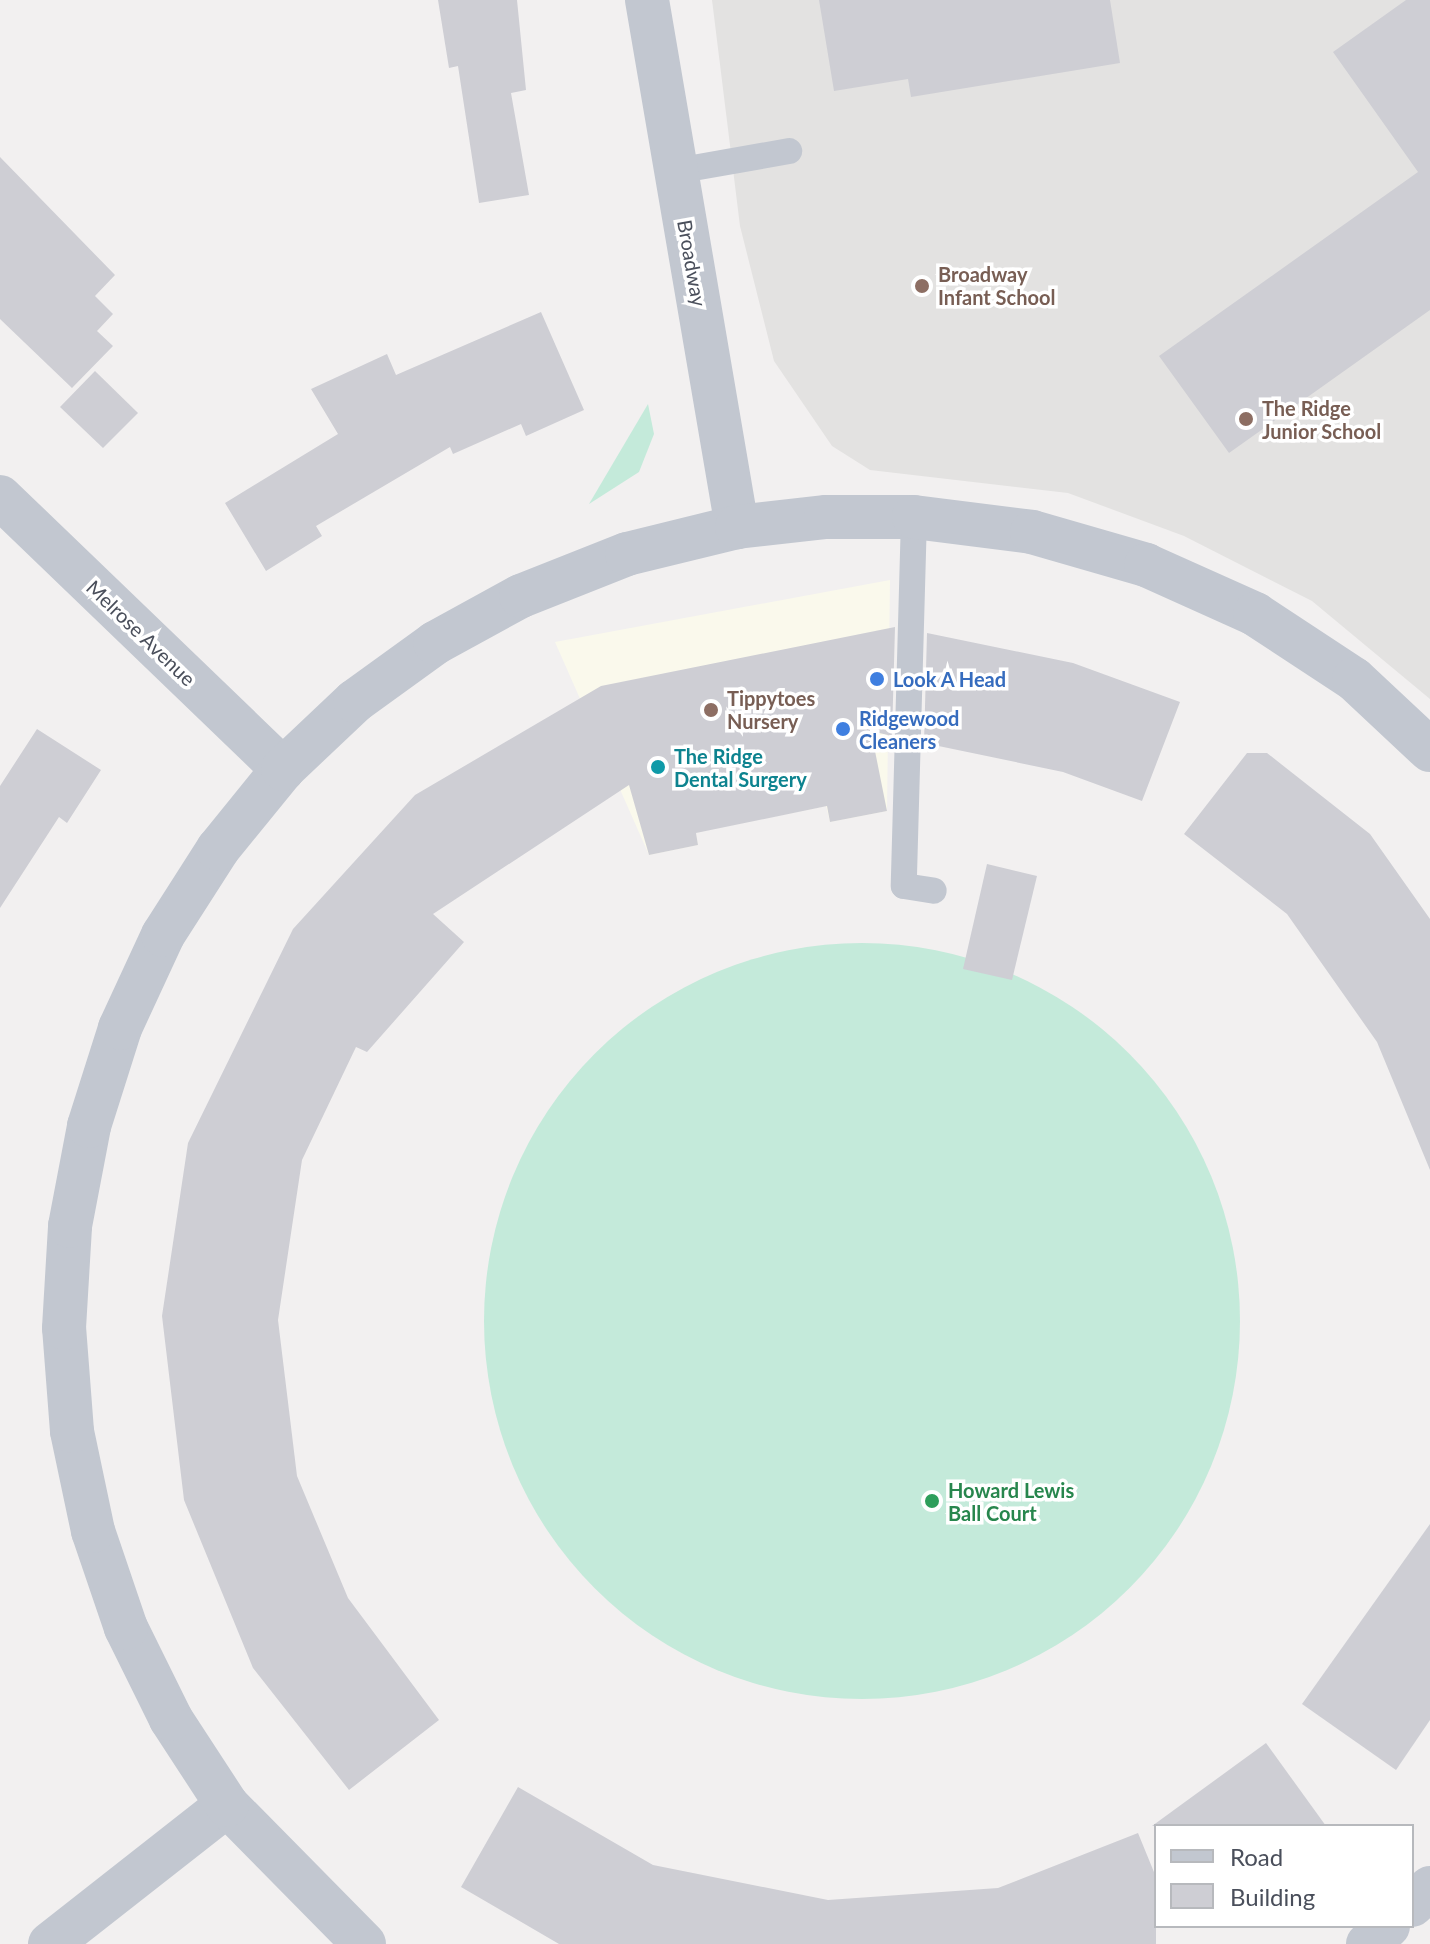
<!DOCTYPE html>
<html>
<head>
<meta charset="utf-8">
<style>
	body { margin:0 }
	#map { position:relative; width:1430px; height:1944px; overflow:hidden; background:#f2f0f0; font-family:Lato,sans-serif }
	div>[style] { position:absolute }
	.commercial>* { inset:0; background:#faf9ec }
	.education>* { inset:0; background:#e3e2e1 }
	.green>* { inset:0; background:#c4eada }
	.round { border-radius:50% }
	.building>* { inset:0; background:#ceced4 }
	.lane>* { height:26px; margin:-13px; padding:0 13px; transform-origin:13px; border-radius:13px; background:#c2c7d0 }
	.street>* { height:44px; margin:-22px; padding:0 22px; transform-origin:22px; border-radius:22px; background:#c2c7d0 }
	.dots>* { width:22px; height:22px; translate:-50% -50%; box-sizing:border-box; border:4px solid #fff; border-radius:50% }
	span { translate:-50% -50%; white-space:nowrap; text-align:center; line-height:1.15; -webkit-text-stroke:7px #fff; paint-order:stroke }
	.street-label { font-size:20px; color:#4a4f5b }
	.education-label { font-size:20px; color:#785e54; font-weight:700 }
	.left { translate:0 -50%; text-align:left }
	.shop-label { font-size:20px; color:#366cbe; font-weight:700 }
	.culture-label { font-size:20px; color:#0d838f; font-weight:700 }
	.leisure-label { font-size:20px; color:#27864d; font-weight:700 }
	.legend { position:absolute; left:1154px; top:1824px; width:260px; height:104px; box-sizing:border-box; background:#fff; border:2px solid #b7b9bd; margin:0; padding:10px 14px; list-style:none; font-size:24px; color:#4a4f5b }
	.legend li { display:flex; align-items:center; gap:16px; height:40px }
	.legend b { width:40px; border:2px solid #b7b9bd }
</style>
</head>
<body>
<div id="map">
	<div class="commercial">
		<div style="clip-path:polygon(890px 580px,887px 811px,830px 822px,826px 806px,703px 831px,692px 809px,698px 845px,649px 855px,555px 642px)"></div>
	</div>
	<div class="education">
		<div style="clip-path:polygon(712px 0,1430px 0,1430px 699px,1312px 601px,1184px 536px,1068px 493px,870px 470px,832px 446px,774px 361px,740px 226px)"></div>
	</div>
	<div class="green">
		<div style="clip-path:polygon(648px 404px,654px 434px,639px 472px,589px 504px)"></div>
		<div class="round" style="left:484px;top:943px;width:756px;height:756px"></div>
	</div>
	<div class="building">
		<div style="clip-path:polygon(438px 0,517px 0,526px 90px,511px 93px,529px 195px,479px 203px,458px 66px,449px 68px)"></div>
		<div style="clip-path:polygon(819px 0,1110px 0,1120px 63px,911px 97px,908px 79px,834px 91px)"></div>
		<div style="clip-path:polygon(1406px 0,1430px 0,1430px 310px,1229px 453px,1159px 356px,1418px 172px,1333px 52px)"></div>
		<div style="clip-path:polygon(0 157px,115px 275px,95px 296px,113px 314px,97px 331px,113px 346px,72px 388px,0 319px)"></div>
		<div style="clip-path:polygon(541px 312px,584px 410px,526px 436px,521px 424px,453px 454px,450px 447px,316px 526px,322px 536px,266px 571px,225px 503px,338px 434px,311px 389px,387px 354px,396px 375px)"></div>
		<div style="clip-path:polygon(95px 371px,138px 413px,103px 448px,60px 407px)"></div>
		<div style="clip-path:polygon(895px 627px,892px 736px,871px 731px,887px 811px,830px 822px,827px 806px,696px 833px,698px 845px,649px 855px,629px 785px,433px 914px,464px 942px,367px 1052px,356px 1047px,302px 1160px,278px 1320px,297px 1476px,348px 1598px,439px 1720px,349px 1790px,253px 1668px,184px 1500px,162px 1316px,188px 1143px,293px 929px,415px 795px,601px 686px)"></div>
		<div style="clip-path:polygon(927px 633px,1073px 663px,1180px 702px,1142px 801px,1063px 772px,924px 743px)"></div>
		<div style="clip-path:polygon(37px 729px,101px 770px,67px 823px,59px 817px,0 908px,0 786px)"></div>
		<div style="clip-path:polygon(1247px 753px,1267px 753px,1370px 834px,1430px 919px,1430px 1170px,1377px 1042px,1287px 914px,1184px 834px)"></div>
		<div style="clip-path:polygon(987px 864px,1037px 876px,1012px 980px,963px 969px)"></div>
		<div style="clip-path:polygon(1430px 1524px,1430px 1720px,1396px 1770px,1302px 1704px)"></div>
		<div style="clip-path:polygon(1266px 1743px,1326px 1826px,1152px 1826px)"></div>
		<div style="clip-path:polygon(518px 1787px,653px 1865px,828px 1900px,998px 1888px,1138px 1833px,1156px 1877px,1156px 1944px,559px 1944px,461px 1887px)"></div>
	</div>
	<div class="lane">
		<div style="left:676px;top:171px;width:115px;rotate:-10deg"></div>
		<div style="left:914px;top:517px;width:369px;rotate:91.6deg"></div>
		<div style="left:904px;top:886px;width:30px;rotate:9deg"></div>
	</div>
	<div class="street">
		<div style="left:647px;top:0;width:535px;rotate:80.31deg"></div>
		<div style="left:0;top:497px;width:393px;rotate:43.9deg"></div>
		<div style="left:1412px;top:1905px;width:25px;rotate:-43deg"></div>
		<div style="left:50px;top:1944px;width:225px;rotate:-38.1deg"></div>
		<div style="left:364px;top:1944px;width:195px;rotate:-134.6deg"></div>
		<div style="left:227px;top:1805px;width:103px;rotate:-123.1deg"></div>
		<div style="left:171px;top:1719px;width:102px;rotate:-116.3deg"></div>
		<div style="left:126px;top:1628px;width:102px;rotate:-108.8deg"></div>
		<div style="left:93px;top:1531px;width:102px;rotate:-101.9deg"></div>
		<div style="left:72px;top:1431px;width:103px;rotate:-94.4deg"></div>
		<div style="left:64px;top:1328px;width:102px;rotate:-86.6deg"></div>
		<div style="left:70px;top:1226px;width:102px;rotate:-79.2deg"></div>
		<div style="left:89px;top:1126px;width:103px;rotate:-72.4deg"></div>
		<div style="left:120px;top:1028px;width:102px;rotate:-65.2deg"></div>
		<div style="left:163px;top:935px;width:102px;rotate:-57.4deg"></div>
		<div style="left:218px;top:849px;width:103px;rotate:-50.9deg"></div>
		<div style="left:283px;top:769px;width:99px;rotate:-43.4deg"></div>
		<div style="left:355px;top:701px;width:99px;rotate:-35.9deg"></div>
		<div style="left:435px;top:643px;width:98px;rotate:-28.7deg"></div>
		<div style="left:521px;top:596px;width:114px;rotate:-21.6deg"></div>
		<div style="left:627px;top:554px;width:113px;rotate:-13.8deg"></div>
		<div style="left:737px;top:527px;width:90px;rotate:-6.4deg"></div>
		<div style="left:826px;top:517px;width:88px"></div>
		<div style="left:914px;top:517px;width:119px;rotate:7.2deg"></div>
		<div style="left:1032px;top:532px;width:119px;rotate:16.1deg"></div>
		<div style="left:1146px;top:565px;width:120px;rotate:24.2deg"></div>
		<div style="left:1255px;top:614px;width:118px;rotate:33.3deg"></div>
		<div style="left:1354px;top:679px;width:104px;rotate:43.1deg"></div>
		<div style="left:1368px;top:1944px;width:27px;rotate:-42deg"></div>
	</div>
	<div class="dots">
		<div style="left:922px;top:286px;background:#8d6e63"></div>
		<div style="left:1246px;top:419px;background:#8d6e63"></div>
		<div style="left:877px;top:679px;background:#3f7fe0"></div>
		<div style="left:711px;top:710px;background:#8d6e63"></div>
		<div style="left:843px;top:729px;background:#3f7fe0"></div>
		<div style="left:658px;top:767px;background:#0f9aa8"></div>
		<div style="left:932px;top:1501px;background:#2e9e5b"></div>
	</div>
	<div class="street-label">
		<span style="left:692px;top:263px;rotate:80deg">Broadway</span>
		<span style="left:141px;top:633px;rotate:44deg">Melrose Avenue</span>
	</div>
	<div class="education-label">
		<span class="left" style="left:938px;top:286px">Broadway<br>Infant School</span>
		<span class="left" style="left:1262px;top:420px">The Ridge<br>Junior School</span>
		<span class="left" style="left:727px;top:710px">Tippytoes<br>Nursery</span>
	</div>
	<div class="shop-label">
		<span class="left" style="left:893px;top:679px">Look A Head</span>
		<span class="left" style="left:859px;top:730px">Ridgewood<br>Cleaners</span>
	</div>
	<div class="culture-label">
		<span class="left" style="left:674px;top:768px">The Ridge<br>Dental Surgery</span>
	</div>
	<div class="leisure-label">
		<span class="left" style="left:948px;top:1502px">Howard Lewis<br>Ball Court</span>
	</div>
	<ul class="legend">
	<li><b style="height:10px;background:#c2c7d0"></b>Road</li>
	<li><b style="height:22px;background:#ceced4"></b>Building</li>
	</ul>
</div>
</body>
</html>
